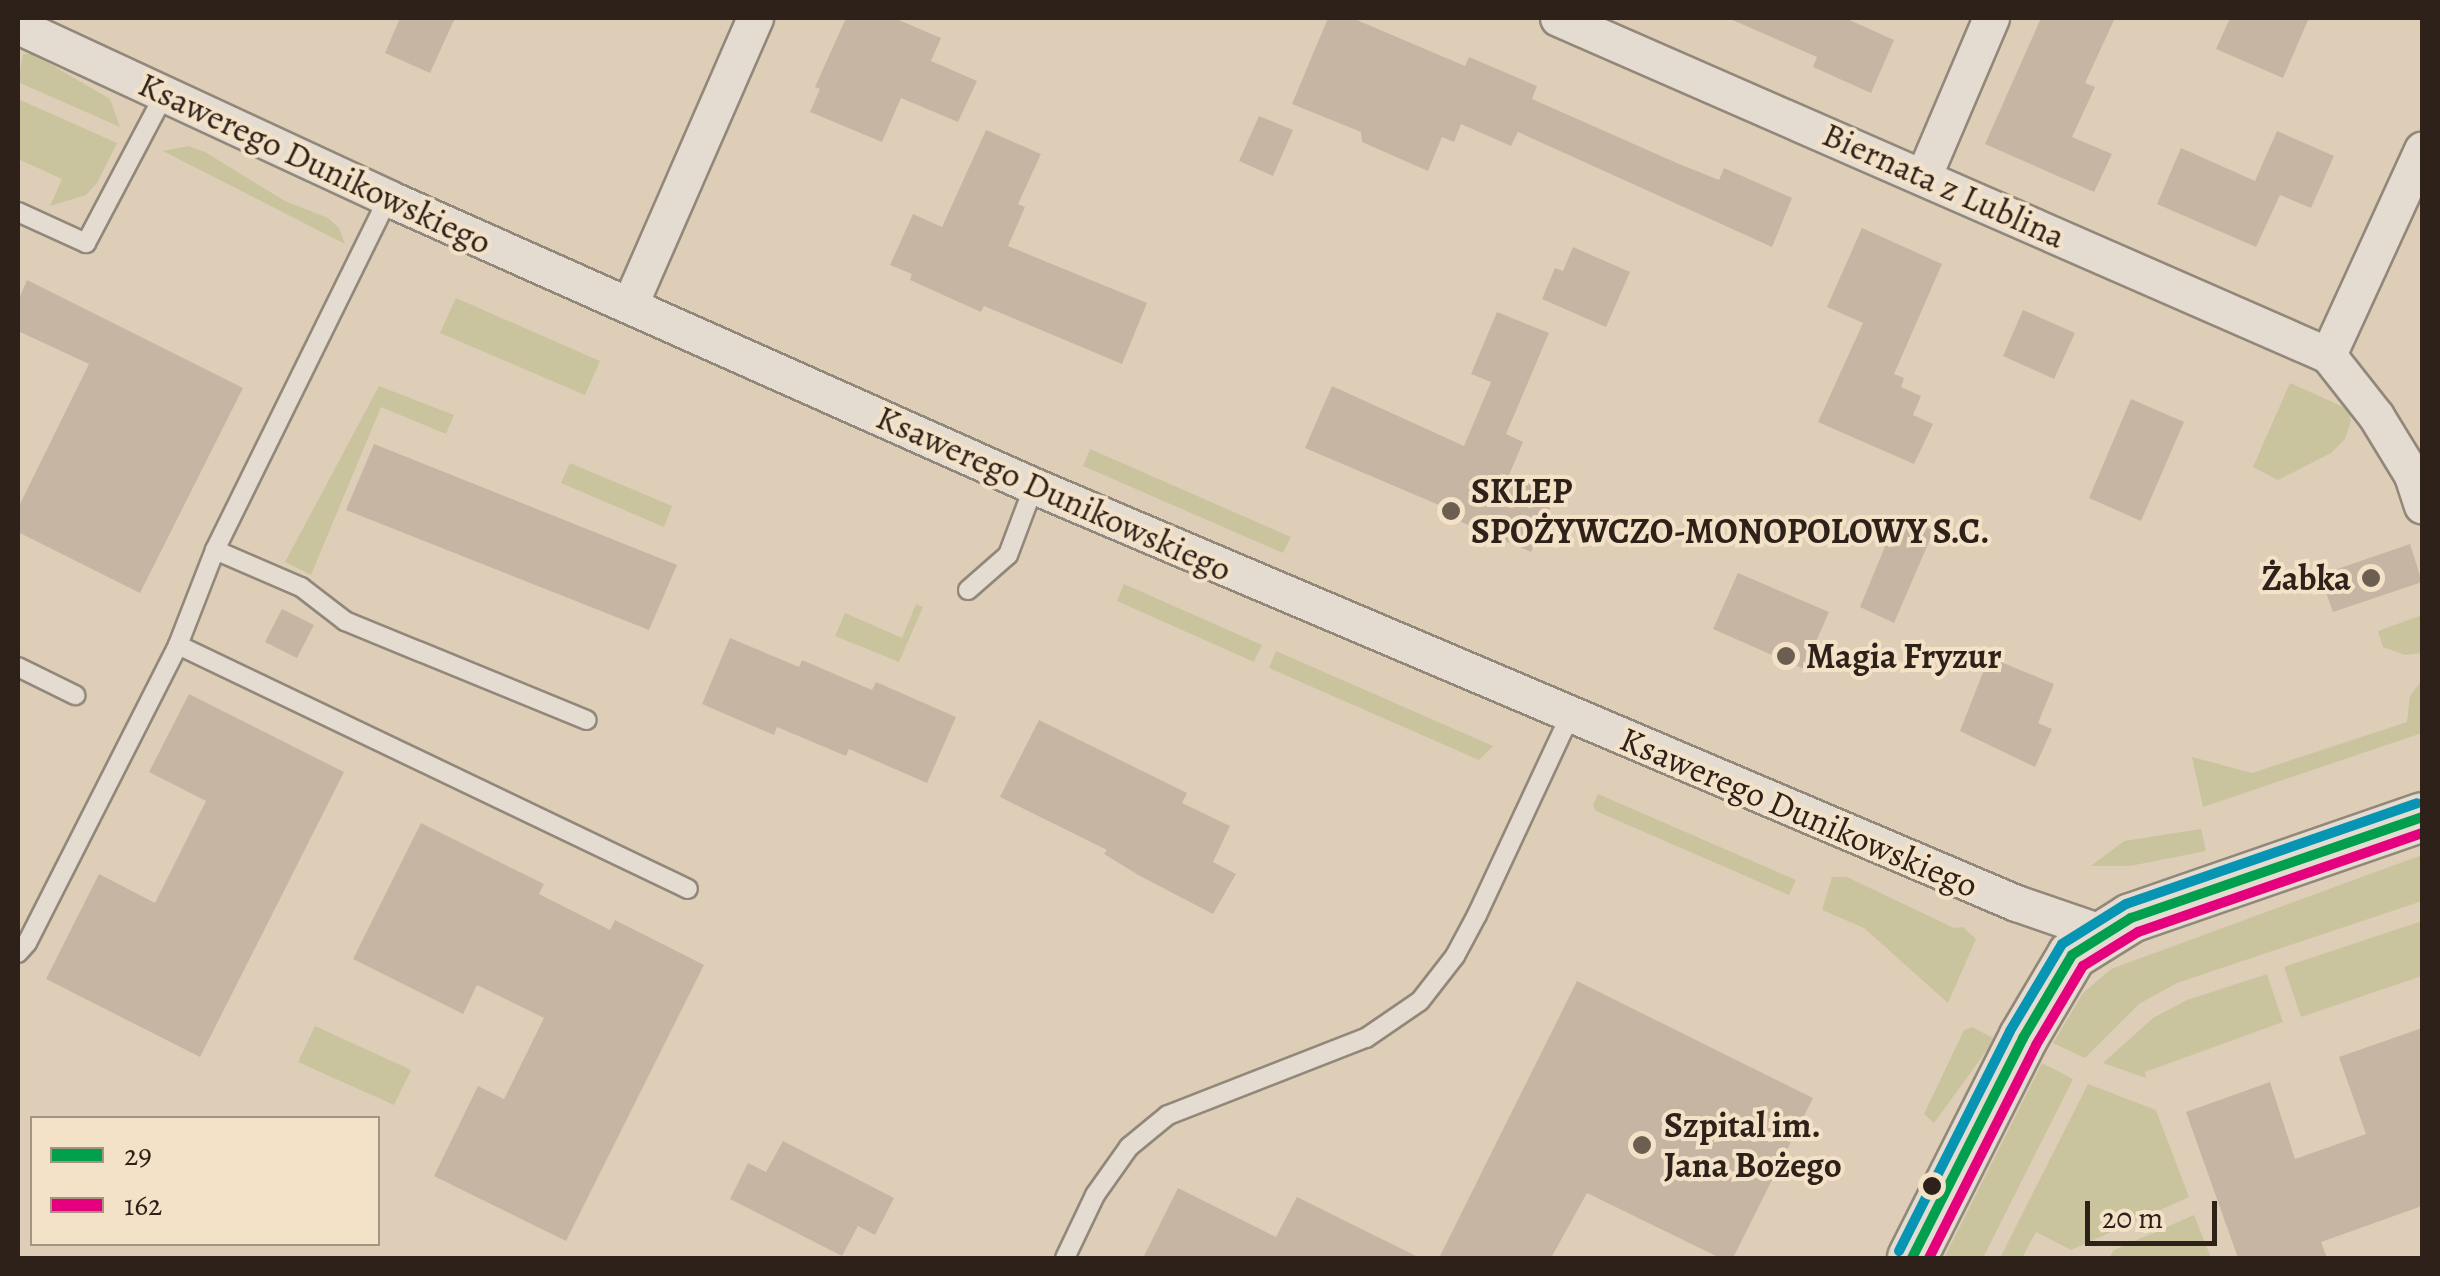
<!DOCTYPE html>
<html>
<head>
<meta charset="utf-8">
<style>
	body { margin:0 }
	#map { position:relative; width:2440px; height:1276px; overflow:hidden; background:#deceb8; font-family:Alegreya,serif }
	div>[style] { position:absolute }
	.green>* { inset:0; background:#c9c49e }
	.building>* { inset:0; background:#c6b5a3 }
	.roads { filter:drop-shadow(2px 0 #92887a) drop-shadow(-2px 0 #92887a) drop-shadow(0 2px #92887a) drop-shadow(0 -2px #92887a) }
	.lane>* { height:18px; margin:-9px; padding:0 9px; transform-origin:9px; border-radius:9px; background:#e4dcd1 }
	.street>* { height:35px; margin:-17.5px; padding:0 17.5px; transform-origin:17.5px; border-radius:17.5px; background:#e4dcd1 }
	.secondary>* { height:48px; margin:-24px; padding:0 24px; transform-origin:24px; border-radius:24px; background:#e4dcd1 }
	.bus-1>* { height:10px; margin:-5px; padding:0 5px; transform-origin:5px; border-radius:5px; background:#029f4e }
	.bus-2>* { height:10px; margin:-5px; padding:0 5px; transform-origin:5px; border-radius:5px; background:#e5007d }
	.bus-3>* { height:10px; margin:-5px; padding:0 5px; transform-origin:5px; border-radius:5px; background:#0795b3 }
	.dots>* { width:28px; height:28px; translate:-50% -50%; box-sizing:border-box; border:5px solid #f3e2c7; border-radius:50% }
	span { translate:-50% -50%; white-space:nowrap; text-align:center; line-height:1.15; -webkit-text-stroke:8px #f3e2c7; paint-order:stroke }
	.street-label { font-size:35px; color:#2e211a }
	.poi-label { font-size:35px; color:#2e211a; font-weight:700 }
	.left { translate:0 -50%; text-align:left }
	.right { translate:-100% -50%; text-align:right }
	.frame { position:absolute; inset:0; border:20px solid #2e211a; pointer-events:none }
	.legend { position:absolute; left:30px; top:1116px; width:350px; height:130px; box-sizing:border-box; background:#f3e2c7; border:2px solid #a49582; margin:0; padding:12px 18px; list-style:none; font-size:30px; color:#2e211a }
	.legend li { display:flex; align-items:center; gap:20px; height:50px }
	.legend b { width:50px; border:2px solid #a49582 }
	.scale { position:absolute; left:2085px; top:1201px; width:132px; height:45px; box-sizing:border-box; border:5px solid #2e211a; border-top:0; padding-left:12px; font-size:30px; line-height:35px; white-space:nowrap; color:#2e211a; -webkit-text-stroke:8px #f3e2c7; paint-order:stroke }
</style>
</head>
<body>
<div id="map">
	<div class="green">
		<div style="clip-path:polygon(23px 54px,33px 54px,110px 99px,120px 127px,18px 82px)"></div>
		<div style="clip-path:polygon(18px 99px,117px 143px,97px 183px,86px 195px,50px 206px,62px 179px,18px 159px)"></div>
		<div style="clip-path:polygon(188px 146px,205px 152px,285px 201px,328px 218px,339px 228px,345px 244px,163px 151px)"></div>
		<div style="clip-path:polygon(456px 298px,600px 361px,585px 395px,440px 333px)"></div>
		<div style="clip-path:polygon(2290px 383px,2348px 409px,2351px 421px,2345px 439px,2331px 453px,2278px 480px,2253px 467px)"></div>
		<div style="clip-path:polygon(379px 386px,454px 415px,446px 434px,381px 407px,311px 575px,285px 562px)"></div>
		<div style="clip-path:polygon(1090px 449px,1291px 537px,1283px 553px,1083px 466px)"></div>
		<div style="clip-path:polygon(570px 463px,672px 506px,664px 527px,561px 483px)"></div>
		<div style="clip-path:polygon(1124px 584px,1262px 645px,1254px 662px,1117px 601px)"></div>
		<div style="clip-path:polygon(916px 604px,923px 607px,899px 662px,835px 636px,845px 613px,902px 638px)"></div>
		<div style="clip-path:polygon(2422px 615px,2422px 653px,2405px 655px,2383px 647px,2378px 631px)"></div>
		<div style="clip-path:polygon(1276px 651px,1493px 746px,1479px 760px,1269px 668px)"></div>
		<div style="clip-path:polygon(2422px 680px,2422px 733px,2203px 807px,2192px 757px,2252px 773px,2407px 722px,2410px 696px)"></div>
		<div style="clip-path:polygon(1598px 794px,1796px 880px,1789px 895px,1596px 811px,1593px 805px)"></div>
		<div style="clip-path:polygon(2201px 829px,2206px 851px,2130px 866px,2091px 866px,2124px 841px)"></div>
		<div style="clip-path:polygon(2422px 855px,2422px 901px,2177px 983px,2139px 1004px,2085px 1058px,2053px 1043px,2083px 993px,2111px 969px)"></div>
		<div style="clip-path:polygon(1832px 877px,1847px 877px,1954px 928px,1963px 927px,1976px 939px,1948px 1003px,1864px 928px,1822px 910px)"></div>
		<div style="clip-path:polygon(2422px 921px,2422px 976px,2301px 1017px,2284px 967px)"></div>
		<div style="clip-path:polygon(2267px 974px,2283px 1022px,2145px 1072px,2146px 1078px,2103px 1063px,2153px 1018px,2187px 1000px)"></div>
		<div style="clip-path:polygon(315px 1026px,411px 1070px,394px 1105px,298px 1062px)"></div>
		<div style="clip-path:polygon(1972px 1027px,1995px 1039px,1934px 1123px,1924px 1114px,1964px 1030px)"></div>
		<div style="clip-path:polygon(2042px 1063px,2073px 1079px,1983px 1258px,1944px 1258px)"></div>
		<div style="clip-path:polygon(2088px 1084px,2156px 1110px,2189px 1197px,2071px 1250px,2036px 1232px,2022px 1258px,2000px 1258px)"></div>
		<div style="clip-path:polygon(2194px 1215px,2211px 1258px,2109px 1258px,2114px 1250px)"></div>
	</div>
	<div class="building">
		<div style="clip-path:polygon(400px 18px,455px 18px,430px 73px,385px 53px)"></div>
		<div style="clip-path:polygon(846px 18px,894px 18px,941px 38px,931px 61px,977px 81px,958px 122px,901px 98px,882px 142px,810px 112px,820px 89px,815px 87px)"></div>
		<div style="clip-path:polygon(1328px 18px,1352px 18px,1465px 66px,1469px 57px,1537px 86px,1532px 99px,1679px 164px,1719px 180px,1724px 168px,1792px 198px,1772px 247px,1518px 132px,1511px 146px,1461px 124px,1454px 142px,1442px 137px,1428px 171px,1362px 142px,1361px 132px,1292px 104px)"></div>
		<div style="clip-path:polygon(1728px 18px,1845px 18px,1894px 40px,1871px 93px,1813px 67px,1817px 57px)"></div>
		<div style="clip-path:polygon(2041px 18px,2115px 18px,2085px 83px,2095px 87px,2072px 137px,2112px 154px,2094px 192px,1985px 144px)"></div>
		<div style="clip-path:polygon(2230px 18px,2309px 18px,2283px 78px,2216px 49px)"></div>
		<div style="clip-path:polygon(1259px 116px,1293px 130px,1273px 176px,1239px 161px)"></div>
		<div style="clip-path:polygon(986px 130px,1041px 154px,1018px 204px,1025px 207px,1008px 246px,1147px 303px,1122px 364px,984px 306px,981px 312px,910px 280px,912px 274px,890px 265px,913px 214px,942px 227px)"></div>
		<div style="clip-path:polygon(2277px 131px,2334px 156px,2311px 208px,2280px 195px,2256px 247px,2157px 204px,2181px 148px,2255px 181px)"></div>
		<div style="clip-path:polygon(1862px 228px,1942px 264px,1894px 374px,1904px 378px,1901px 387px,1921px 396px,1913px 415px,1933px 424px,1914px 464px,1818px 422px,1863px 323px,1827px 307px)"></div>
		<div style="clip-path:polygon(1573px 247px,1630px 272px,1606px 327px,1542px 299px,1555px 268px,1563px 271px)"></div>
		<div style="clip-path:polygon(27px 280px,243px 388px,140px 593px,18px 532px,18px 508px,89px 364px,18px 331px,18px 301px)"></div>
		<div style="clip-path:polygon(2023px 310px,2075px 333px,2054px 379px,2003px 356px)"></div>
		<div style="clip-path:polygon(1497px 312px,1549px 333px,1506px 434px,1523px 442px,1509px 475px,1556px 495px,1531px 552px,1436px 511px,1439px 505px,1305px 448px,1332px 386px,1464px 446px,1491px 382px,1471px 374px)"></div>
		<div style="clip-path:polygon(2131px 399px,2184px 422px,2141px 521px,2089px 498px)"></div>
		<div style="clip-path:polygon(374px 444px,677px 565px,649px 630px,346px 510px)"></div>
		<div style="clip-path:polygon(1898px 515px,1934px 530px,1894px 623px,1860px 607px)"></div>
		<div style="clip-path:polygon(2410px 544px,2422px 582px,2333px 612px,2320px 575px)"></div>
		<div style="clip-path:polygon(1738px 573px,1829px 612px,1804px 669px,1713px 629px)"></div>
		<div style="clip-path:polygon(282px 609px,314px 625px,297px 658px,265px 642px)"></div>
		<div style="clip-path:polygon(730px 638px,799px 667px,802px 660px,872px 690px,876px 682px,956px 717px,927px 783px,849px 749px,846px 756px,777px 727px,774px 735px,702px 704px)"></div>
		<div style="clip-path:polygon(1989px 657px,2054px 684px,2038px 723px,2052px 729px,2035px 767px,1960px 731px)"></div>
		<div style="clip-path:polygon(189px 694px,344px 772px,200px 1057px,46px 979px,99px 874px,155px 903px,206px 801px,149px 772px)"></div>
		<div style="clip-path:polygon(1039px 720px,1187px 793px,1182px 803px,1230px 826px,1213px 862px,1236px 874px,1213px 914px,1140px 876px,1104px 854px,1107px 850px,1000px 797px)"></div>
		<div style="clip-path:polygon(421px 823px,544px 884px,539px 894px,610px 930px,615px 920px,704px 965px,566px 1241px,434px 1176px,478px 1086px,504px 1099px,544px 1018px,477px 985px,463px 1014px,353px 959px)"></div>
		<div style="clip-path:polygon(1577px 981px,1813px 1098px,1733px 1258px,1720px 1258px,1587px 1193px,1551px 1258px,1439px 1258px)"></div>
		<div style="clip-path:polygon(2422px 1028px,2422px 1206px,2321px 1242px,2327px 1258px,2238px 1258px,2186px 1112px,2270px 1082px,2295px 1159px,2366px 1134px,2339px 1057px)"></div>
		<div style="clip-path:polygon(783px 1141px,894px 1198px,875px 1235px,858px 1226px,842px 1256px,730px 1199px,748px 1163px,766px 1172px)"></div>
		<div style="clip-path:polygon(1178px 1188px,1276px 1237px,1297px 1197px,1420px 1258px,1143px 1258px)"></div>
	</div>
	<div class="roads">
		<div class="lane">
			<div style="left:18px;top:212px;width:75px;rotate:24.5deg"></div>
			<div style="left:86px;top:243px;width:170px;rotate:-62.2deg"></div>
			<div style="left:215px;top:550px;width:94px;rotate:23.3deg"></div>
			<div style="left:301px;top:587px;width:56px;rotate:37.7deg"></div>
			<div style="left:345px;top:621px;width:261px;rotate:22.3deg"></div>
			<div style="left:968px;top:590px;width:53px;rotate:-41.2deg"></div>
			<div style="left:1008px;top:555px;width:74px;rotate:-69.4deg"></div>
			<div style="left:178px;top:645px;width:565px;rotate:25.57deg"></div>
			<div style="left:18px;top:667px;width:64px;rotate:26.2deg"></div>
			<div style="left:18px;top:953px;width:13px;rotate:-48deg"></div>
			<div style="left:27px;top:943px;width:334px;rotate:-63.1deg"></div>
			<div style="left:178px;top:645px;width:102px;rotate:-68.7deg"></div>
			<div style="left:215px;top:550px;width:392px;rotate:-63.8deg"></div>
			<div style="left:1065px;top:1258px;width:70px;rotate:-64.5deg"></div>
			<div style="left:1095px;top:1195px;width:59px;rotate:-54.7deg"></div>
			<div style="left:1129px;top:1147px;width:50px;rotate:-39.4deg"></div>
			<div style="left:1168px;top:1115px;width:212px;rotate:-21.3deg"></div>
			<div style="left:1366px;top:1038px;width:65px;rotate:-34.4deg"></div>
			<div style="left:1420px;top:1001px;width:57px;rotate:-52.1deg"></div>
			<div style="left:1455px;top:956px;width:47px;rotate:-61.8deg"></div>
			<div style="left:1477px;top:915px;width:220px;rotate:-65deg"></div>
		</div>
		<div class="street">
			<div style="left:1558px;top:18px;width:841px;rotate:23.64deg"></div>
			<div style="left:2328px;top:355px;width:78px;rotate:51.8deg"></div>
			<div style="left:2376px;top:416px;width:69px;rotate:58.6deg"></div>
			<div style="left:2412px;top:475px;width:32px;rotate:72deg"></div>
			<div style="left:18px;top:26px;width:408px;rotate:24.9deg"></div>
			<div style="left:388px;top:198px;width:707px;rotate:24.03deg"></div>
			<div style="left:1034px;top:486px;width:1067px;rotate:23.01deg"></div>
			<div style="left:2016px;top:903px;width:92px;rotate:19deg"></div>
			<div style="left:1924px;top:175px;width:171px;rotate:-66.9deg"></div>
			<div style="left:630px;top:304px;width:312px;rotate:-66.4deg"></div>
			<div style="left:2328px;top:355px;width:226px;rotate:-65.4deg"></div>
		</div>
		<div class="secondary">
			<div style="left:1912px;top:1258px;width:246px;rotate:-63.2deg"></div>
			<div style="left:2023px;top:1038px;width:96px;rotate:-59.4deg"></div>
			<div style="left:2072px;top:955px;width:70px;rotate:-32.1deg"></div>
			<div style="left:2131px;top:918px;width:308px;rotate:-19.1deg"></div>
		</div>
	</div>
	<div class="bus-1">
		<div style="left:1912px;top:1258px;width:246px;rotate:-63.2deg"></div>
		<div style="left:2023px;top:1038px;width:96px;rotate:-59.4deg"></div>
		<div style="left:2072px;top:955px;width:70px;rotate:-32.1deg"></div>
		<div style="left:2131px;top:918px;width:308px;rotate:-19.1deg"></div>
	</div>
	<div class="bus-2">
		<div style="left:1929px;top:1258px;width:238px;rotate:-63.3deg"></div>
		<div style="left:2036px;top:1045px;width:92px;rotate:-59.3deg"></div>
		<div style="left:2083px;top:966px;width:65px;rotate:-31.7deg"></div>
		<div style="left:2138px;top:932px;width:301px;rotate:-19.2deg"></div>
	</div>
	<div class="bus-3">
		<div style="left:1899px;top:1251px;width:246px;rotate:-63.2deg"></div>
		<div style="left:2010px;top:1031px;width:101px;rotate:-59.1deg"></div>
		<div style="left:2062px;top:944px;width:75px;rotate:-32deg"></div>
		<div style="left:2126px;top:904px;width:308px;rotate:-19.1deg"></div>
	</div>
	<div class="dots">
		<div style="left:1451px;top:511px;background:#6c5e51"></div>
		<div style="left:2371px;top:578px;background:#6c5e51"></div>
		<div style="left:1786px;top:656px;background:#6c5e51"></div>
		<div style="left:1642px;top:1145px;background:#6c5e51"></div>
		<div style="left:1932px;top:1186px;background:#2e211a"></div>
	</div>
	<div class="street-label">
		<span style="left:315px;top:163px;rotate:25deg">Ksawerego Dunikowskiego</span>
		<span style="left:1944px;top:185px;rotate:24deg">Biernata z Lublina</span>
		<span style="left:1054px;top:493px;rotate:24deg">Ksawerego Dunikowskiego</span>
		<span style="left:1799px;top:812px;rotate:23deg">Ksawerego Dunikowskiego</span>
	</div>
	<div class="poi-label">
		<span class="left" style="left:1471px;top:511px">SKLEP<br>SPOŻYWCZO-MONOPOLOWY S.C.</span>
		<span class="right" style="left:2351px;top:578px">Żabka</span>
		<span class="left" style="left:1806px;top:656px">Magia Fryzur</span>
		<span class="left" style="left:1664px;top:1145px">Szpital im.<br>Jana Bożego</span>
	</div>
	<div class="frame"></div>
	<ul class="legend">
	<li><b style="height:12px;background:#029f4e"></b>29</li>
	<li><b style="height:12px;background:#e5007d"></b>162</li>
	</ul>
	<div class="scale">20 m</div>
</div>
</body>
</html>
